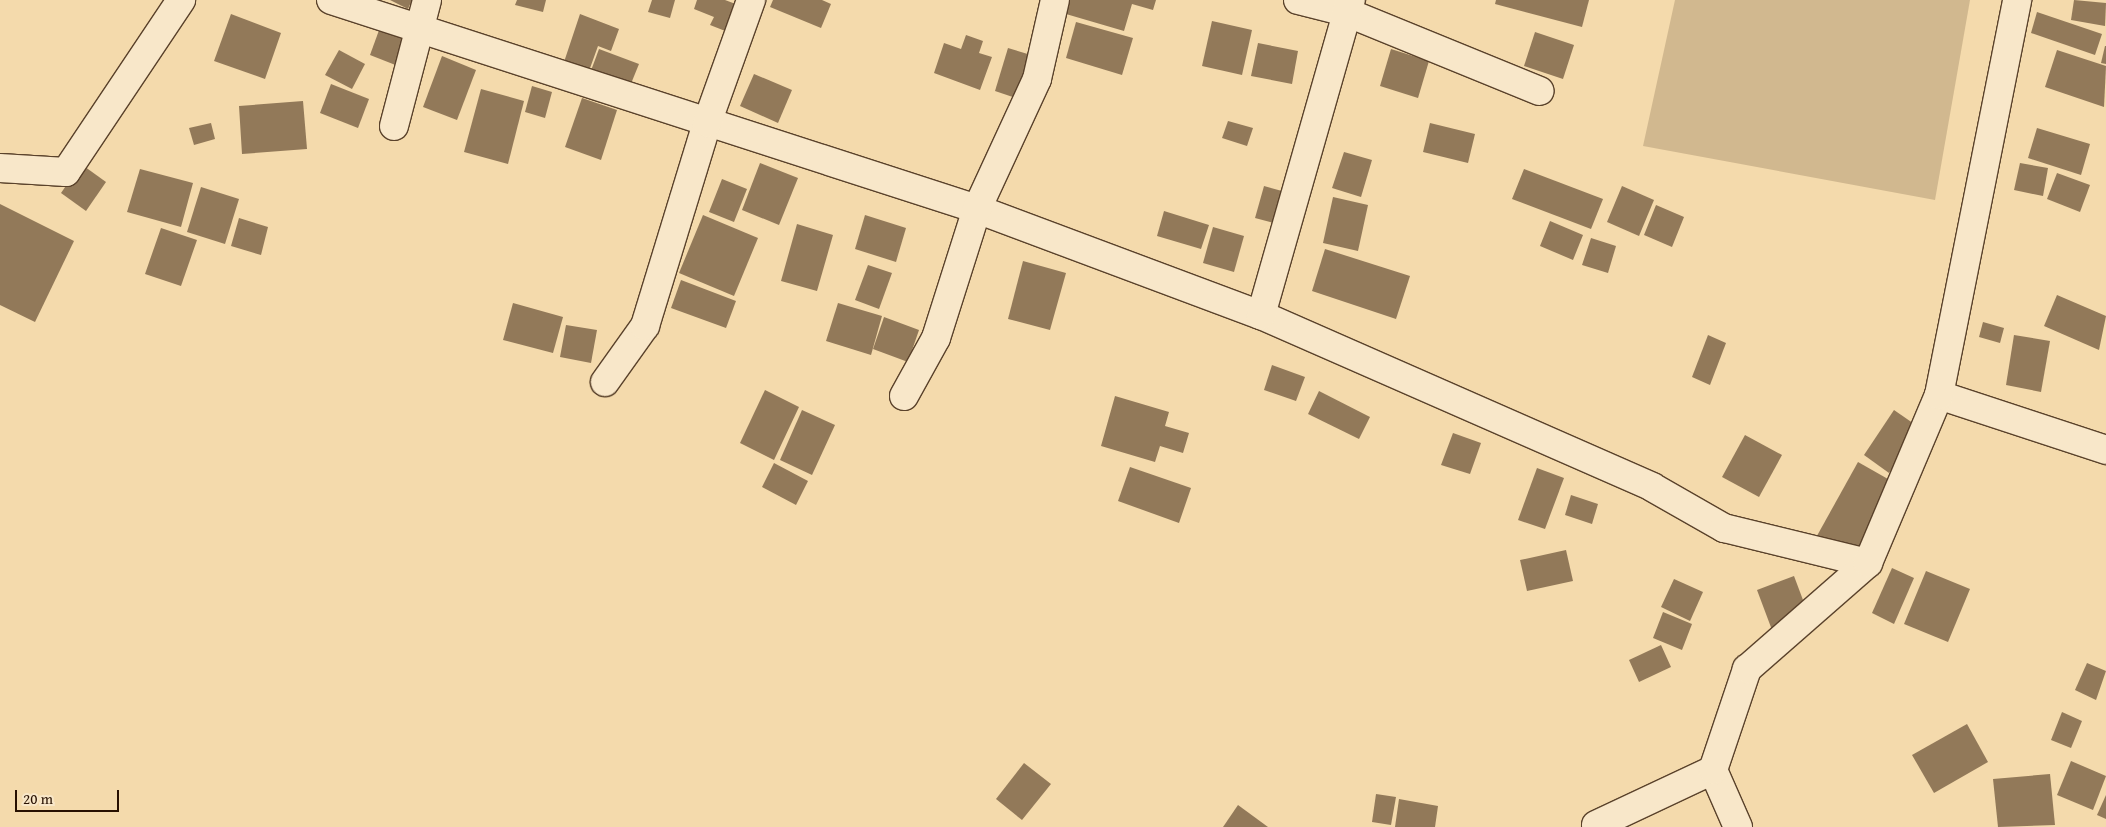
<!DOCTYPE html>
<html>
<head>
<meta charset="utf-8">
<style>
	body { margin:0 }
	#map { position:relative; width:2106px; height:827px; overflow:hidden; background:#f4daac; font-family:"Gentium Book Plus",serif }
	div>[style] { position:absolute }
	.green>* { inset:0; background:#d1b88f }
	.building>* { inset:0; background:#927959 }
	.roads { filter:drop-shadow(1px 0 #5a422b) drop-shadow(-1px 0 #5a422b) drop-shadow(0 1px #5a422b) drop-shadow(0 -1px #5a422b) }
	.street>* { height:28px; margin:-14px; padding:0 14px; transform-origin:14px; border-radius:14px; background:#f8e7c9 }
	span { translate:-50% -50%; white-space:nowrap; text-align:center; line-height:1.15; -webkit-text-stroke:4px #f8e7c9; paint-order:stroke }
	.scale { position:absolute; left:15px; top:790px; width:104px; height:22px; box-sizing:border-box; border:2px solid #271000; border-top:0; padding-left:6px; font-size:15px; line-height:18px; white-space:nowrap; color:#271000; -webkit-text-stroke:4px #f8e7c9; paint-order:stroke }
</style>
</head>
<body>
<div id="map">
	<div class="green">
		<div style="clip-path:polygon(1675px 0,1970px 0,1935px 200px,1643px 146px)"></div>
	</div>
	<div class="building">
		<div style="clip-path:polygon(390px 0,412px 0,408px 9px)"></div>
		<div style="clip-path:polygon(517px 0,546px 0,543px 12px,515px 5px)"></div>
		<div style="clip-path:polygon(652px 0,675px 0,670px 18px,648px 12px)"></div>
		<div style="clip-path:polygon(697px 0,725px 0,749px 9px,738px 36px,710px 25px,714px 17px,694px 9px)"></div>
		<div style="clip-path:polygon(773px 0,822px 0,831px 4px,821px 28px,770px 7px)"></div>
		<div style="clip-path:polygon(1070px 0,1156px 0,1153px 10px,1132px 4px,1124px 31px,1066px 14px)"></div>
		<div style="clip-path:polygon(1496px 0,1589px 0,1582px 27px,1495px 4px)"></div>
		<div style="clip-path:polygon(2074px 0,2106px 3px,2105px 26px,2071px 20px)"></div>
		<div style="clip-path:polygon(2037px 12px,2102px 34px,2095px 55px,2031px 33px)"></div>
		<div style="clip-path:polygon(231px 14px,281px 33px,265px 79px,214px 61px)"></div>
		<div style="clip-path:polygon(580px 14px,619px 29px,611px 51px,598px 46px,589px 71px,564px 62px)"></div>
		<div style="clip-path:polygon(1212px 21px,1252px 30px,1242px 75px,1202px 66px)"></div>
		<div style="clip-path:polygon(382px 22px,410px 33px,398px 66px,370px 55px)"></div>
		<div style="clip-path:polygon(1076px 22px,1133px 38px,1122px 75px,1066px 58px)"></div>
		<div style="clip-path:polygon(1535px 32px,1574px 45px,1563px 79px,1524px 66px)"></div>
		<div style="clip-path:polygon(966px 35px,983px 41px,979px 53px,992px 57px,980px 90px,934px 73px,944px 43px,961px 49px)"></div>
		<div style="clip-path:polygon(1258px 43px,1298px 51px,1292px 84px,1251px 76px)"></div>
		<div style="clip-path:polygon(2105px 46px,2106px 46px,2106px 64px,2101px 63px)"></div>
		<div style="clip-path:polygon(1008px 48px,1031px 55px,1019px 99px,995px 91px)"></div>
		<div style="clip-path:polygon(599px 49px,639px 64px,628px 91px,589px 76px)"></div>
		<div style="clip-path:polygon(1391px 49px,1429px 61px,1418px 98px,1380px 86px)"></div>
		<div style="clip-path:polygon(339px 50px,365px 64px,352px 89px,325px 75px)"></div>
		<div style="clip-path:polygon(2057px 50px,2106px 66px,2104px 107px,2045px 87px)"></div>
		<div style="clip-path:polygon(442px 56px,476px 70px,457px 120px,423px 107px)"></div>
		<div style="clip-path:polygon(754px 74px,792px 90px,778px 123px,740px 106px)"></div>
		<div style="clip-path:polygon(331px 84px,369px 99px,358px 128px,320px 113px)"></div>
		<div style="clip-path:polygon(532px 86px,552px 92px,545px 118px,525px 112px)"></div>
		<div style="clip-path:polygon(481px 89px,524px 101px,508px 164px,464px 152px)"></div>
		<div style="clip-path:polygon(582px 98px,617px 110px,601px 160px,565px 147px)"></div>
		<div style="clip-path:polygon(303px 101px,307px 149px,242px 154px,239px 106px)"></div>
		<div style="clip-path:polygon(1228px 121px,1253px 128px,1247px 146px,1222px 138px)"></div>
		<div style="clip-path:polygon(211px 123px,215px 139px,194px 145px,189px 128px)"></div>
		<div style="clip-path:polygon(1430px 123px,1475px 134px,1468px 163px,1423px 152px)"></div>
		<div style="clip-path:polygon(2037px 128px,2090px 144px,2081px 175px,2028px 158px)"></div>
		<div style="clip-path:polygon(1344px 152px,1372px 160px,1361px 197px,1332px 188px)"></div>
		<div style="clip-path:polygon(760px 163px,798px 178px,779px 225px,742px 210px)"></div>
		<div style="clip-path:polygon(2020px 163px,2048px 168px,2043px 196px,2014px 190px)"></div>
		<div style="clip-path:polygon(81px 164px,106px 182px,86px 211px,61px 193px)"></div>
		<div style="clip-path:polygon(140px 169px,193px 183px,181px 227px,127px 212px)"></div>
		<div style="clip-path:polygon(1524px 169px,1603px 199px,1591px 229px,1512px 199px)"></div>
		<div style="clip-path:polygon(2057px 173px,2090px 185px,2080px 212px,2047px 199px)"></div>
		<div style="clip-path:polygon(722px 179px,747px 189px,734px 222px,709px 212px)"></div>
		<div style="clip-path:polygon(1264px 186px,1293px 194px,1285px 226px,1255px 218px)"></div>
		<div style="clip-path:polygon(1622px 186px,1654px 200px,1639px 236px,1607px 222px)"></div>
		<div style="clip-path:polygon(201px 187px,239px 199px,225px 244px,187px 232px)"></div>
		<div style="clip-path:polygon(1333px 197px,1368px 205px,1358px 251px,1323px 243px)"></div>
		<div style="clip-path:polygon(0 204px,74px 241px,35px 322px,0 305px)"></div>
		<div style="clip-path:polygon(1656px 205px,1684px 217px,1672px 247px,1644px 235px)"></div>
		<div style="clip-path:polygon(1164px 211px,1209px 225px,1201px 249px,1157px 236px)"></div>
		<div style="clip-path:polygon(703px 215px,758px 238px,734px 296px,679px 273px)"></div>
		<div style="clip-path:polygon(865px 215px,906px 228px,896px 262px,855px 249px)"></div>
		<div style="clip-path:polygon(239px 218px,268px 227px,261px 255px,231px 246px)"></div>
		<div style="clip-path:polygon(1550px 221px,1583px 235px,1573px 260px,1540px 246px)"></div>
		<div style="clip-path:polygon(797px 224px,833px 235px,817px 291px,781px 281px)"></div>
		<div style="clip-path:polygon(1213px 227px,1244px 236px,1234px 272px,1203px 263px)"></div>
		<div style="clip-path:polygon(161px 228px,197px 240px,181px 286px,145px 274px)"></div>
		<div style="clip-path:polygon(1591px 238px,1616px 246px,1608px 273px,1582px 265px)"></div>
		<div style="clip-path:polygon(1325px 249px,1410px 276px,1396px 319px,1312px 291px)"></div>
		<div style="clip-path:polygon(1023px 261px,1066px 273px,1050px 330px,1008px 319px)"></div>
		<div style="clip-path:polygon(868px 265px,892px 273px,879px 309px,855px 300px)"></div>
		<div style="clip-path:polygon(681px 280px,736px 301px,726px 328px,671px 308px)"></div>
		<div style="clip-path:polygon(2057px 295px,2106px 316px,2099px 350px,2044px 326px)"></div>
		<div style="clip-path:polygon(513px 303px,563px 317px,553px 353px,503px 340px)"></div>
		<div style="clip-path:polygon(838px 303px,882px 316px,871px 355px,826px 341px)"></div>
		<div style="clip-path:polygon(884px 317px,919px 330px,908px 362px,873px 349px)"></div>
		<div style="clip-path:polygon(1983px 322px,2004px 328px,2000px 343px,1979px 337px)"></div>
		<div style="clip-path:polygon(566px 325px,597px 330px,591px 363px,560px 357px)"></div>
		<div style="clip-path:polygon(1708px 335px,1726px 343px,1710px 385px,1692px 377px)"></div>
		<div style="clip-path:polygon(2014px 335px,2050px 341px,2041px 392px,2006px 385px)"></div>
		<div style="clip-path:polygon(1272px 365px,1305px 377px,1296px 401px,1264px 390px)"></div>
		<div style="clip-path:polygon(765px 390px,799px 407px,774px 460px,740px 443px)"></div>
		<div style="clip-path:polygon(1319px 391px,1370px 417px,1359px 439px,1308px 414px)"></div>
		<div style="clip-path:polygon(1115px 396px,1169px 412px,1165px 426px,1189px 433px,1183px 453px,1160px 446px,1155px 462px,1101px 446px)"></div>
		<div style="clip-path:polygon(802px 410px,835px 425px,812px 475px,780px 460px)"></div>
		<div style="clip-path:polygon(1894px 410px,1920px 428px,1889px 473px,1864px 455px)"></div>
		<div style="clip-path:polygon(1453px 433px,1481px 443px,1470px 474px,1441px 465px)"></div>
		<div style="clip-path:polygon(1745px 435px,1782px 455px,1759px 497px,1722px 477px)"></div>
		<div style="clip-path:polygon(1858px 462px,1895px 483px,1850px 564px,1813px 543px)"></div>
		<div style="clip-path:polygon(774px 463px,808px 481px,796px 505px,762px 487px)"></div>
		<div style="clip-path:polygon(1130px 467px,1191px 488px,1179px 523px,1118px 501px)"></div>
		<div style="clip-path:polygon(1537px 468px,1564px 478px,1545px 529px,1518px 520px)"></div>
		<div style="clip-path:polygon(1571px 495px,1598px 504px,1592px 524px,1565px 515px)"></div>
		<div style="clip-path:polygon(1566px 550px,1573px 581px,1527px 591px,1520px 560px)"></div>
		<div style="clip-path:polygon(1892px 568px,1914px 578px,1894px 624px,1872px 613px)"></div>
		<div style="clip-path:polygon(1926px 571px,1970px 589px,1948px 642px,1904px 624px)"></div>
		<div style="clip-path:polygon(1794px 576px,1809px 616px,1772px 630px,1757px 590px)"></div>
		<div style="clip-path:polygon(1674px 579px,1703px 592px,1690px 621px,1661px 607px)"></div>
		<div style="clip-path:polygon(1663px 612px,1692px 624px,1682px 650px,1653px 638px)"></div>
		<div style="clip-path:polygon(1661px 645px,1671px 667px,1639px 682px,1629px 660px)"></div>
		<div style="clip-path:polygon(2087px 663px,2106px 671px,2096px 700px,2075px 690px)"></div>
		<div style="clip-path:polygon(2062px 712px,2082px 721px,2071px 748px,2051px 740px)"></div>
		<div style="clip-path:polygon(1967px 724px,1988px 762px,1934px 793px,1912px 755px)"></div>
		<div style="clip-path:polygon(2071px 761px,2106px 776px,2093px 810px,2057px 795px)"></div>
		<div style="clip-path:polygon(1024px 763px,1051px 784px,1022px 820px,996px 799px)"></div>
		<div style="clip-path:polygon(2050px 774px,2055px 825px,1998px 827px,1993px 779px)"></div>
		<div style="clip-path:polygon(1376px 794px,1396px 797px,1391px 825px,1372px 822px)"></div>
		<div style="clip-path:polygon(2106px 795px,2106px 819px,2097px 815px)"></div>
		<div style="clip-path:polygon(1399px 799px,1438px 806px,1435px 827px,1395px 827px)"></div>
		<div style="clip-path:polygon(1238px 805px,1268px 827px,1223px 827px)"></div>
	</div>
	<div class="roads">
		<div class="street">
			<div style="left:331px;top:0;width:679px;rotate:17.93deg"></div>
			<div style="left:977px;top:209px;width:303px;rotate:20.5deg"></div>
			<div style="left:1261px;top:315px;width:427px;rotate:23.7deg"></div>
			<div style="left:1652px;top:487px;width:83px;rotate:29.7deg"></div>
			<div style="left:1724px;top:528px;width:148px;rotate:13.7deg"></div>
			<div style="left:1298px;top:0;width:49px;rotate:14deg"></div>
			<div style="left:1346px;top:12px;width:209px;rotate:22.2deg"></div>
			<div style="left:394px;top:126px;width:130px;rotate:-75.3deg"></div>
			<div style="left:0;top:168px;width:66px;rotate:3.5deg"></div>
			<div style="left:66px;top:172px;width:207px;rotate:-56.2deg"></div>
			<div style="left:1261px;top:315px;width:328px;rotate:-74.1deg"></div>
			<div style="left:605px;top:382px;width:69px;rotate:-54.5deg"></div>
			<div style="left:645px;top:326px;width:212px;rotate:-73deg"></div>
			<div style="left:707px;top:123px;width:131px;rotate:-70.3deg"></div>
			<div style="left:1939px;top:395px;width:176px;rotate:18.2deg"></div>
			<div style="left:904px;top:396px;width:66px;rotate:-61.1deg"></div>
			<div style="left:936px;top:338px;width:135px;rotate:-72.4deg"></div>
			<div style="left:977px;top:209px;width:143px;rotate:-65.2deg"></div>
			<div style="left:1037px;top:79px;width:81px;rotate:-77.2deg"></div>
			<div style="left:1596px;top:825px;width:129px;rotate:-25.2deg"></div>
			<div style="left:1738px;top:827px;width:62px;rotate:-113.7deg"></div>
			<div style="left:1713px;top:770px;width:107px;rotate:-71.4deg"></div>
			<div style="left:1747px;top:669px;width:161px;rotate:-41.2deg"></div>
			<div style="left:1868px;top:563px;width:182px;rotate:-67.1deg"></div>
			<div style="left:1939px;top:395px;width:403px;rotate:-78.8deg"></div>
		</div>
	</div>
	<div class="scale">20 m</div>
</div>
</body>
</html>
